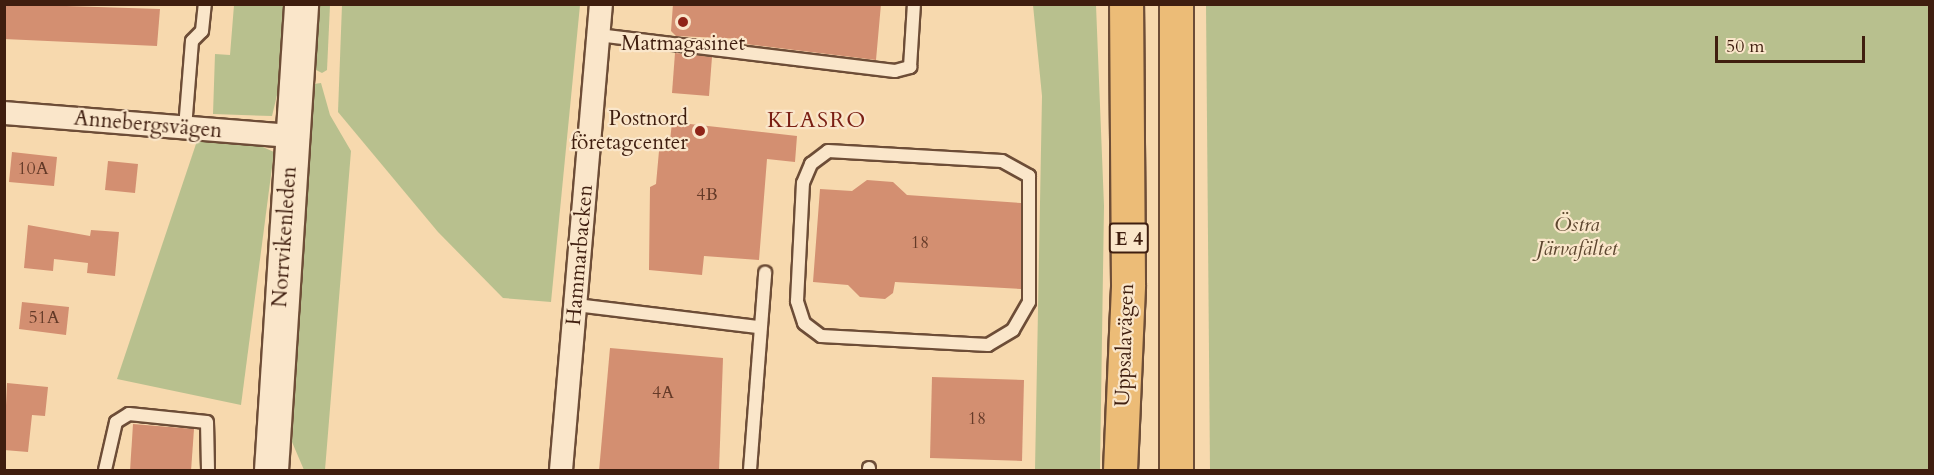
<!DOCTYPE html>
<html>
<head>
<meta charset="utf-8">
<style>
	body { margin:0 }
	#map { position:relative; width:1934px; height:475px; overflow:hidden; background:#f7d9ae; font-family:Cardo,serif }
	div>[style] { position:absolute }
	.green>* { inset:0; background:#b8c08e }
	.building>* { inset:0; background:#d38f71 }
	.roads { filter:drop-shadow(2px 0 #6d4d37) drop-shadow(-2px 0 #6d4d37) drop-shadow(0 2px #6d4d37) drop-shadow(0 -2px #6d4d37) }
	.lane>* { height:12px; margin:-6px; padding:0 6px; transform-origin:6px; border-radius:6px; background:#fae6ca }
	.street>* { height:22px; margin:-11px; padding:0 11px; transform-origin:11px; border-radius:11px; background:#fae6ca }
	.secondary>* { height:33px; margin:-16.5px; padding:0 16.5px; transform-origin:16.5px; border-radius:16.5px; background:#fae6ca }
	.highway>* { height:33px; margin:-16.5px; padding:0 16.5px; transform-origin:16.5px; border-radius:16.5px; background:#ecbc77 }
	.dots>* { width:16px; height:16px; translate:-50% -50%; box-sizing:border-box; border:3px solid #fae6ca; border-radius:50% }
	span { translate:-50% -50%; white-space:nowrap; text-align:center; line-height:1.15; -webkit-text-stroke:4.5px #fae6ca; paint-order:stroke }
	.number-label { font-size:18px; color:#643a28 }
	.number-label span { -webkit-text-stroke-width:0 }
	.shield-label span { padding:2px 4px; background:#fae6ca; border:2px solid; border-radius:4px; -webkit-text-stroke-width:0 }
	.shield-label { font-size:20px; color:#3f1e0f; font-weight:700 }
	.poi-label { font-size:21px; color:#3f1e0f }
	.right { translate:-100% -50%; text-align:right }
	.street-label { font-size:21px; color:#3f1e0f }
	.park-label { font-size:21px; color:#5d462f; font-style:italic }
	.neighbourhood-label { font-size:22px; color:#7a1f14; letter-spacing:1.5px }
	.frame { position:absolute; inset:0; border:6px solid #3f1e0f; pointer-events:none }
	.scale { position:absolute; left:1715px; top:36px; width:150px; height:27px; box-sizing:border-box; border:3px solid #3f1e0f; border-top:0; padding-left:8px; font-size:18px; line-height:21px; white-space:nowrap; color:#3f1e0f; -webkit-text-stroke:4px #fae6ca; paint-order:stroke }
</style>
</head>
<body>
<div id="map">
	<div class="green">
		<div style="clip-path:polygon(234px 5px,289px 5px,284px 66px,272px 116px,213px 114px,215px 54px,230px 55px)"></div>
		<div style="clip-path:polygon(317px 5px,330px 5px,327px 70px,322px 73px,314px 69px)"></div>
		<div style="clip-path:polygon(342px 5px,580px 5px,551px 302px,503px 298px,438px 232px,338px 112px)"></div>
		<div style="clip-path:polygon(1033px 5px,1096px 5px,1104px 206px,1100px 470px,1035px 470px,1042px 96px)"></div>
		<div style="clip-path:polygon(1206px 5px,1929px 5px,1929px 470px,1210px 470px)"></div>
		<div style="clip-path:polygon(321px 83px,330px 115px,351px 151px,325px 470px,304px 470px,292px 442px,314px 84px)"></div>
		<div style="clip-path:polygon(197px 141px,256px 144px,274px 152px,241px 405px,117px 379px)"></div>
	</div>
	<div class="building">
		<div style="clip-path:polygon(4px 4px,160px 9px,157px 46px,4px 39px)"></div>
		<div style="clip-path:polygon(673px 4px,881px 4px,876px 60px,745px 44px,745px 39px,676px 36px,671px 31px)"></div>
		<div style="clip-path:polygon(675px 53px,712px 57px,709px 96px,672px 93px)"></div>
		<div style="clip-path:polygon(672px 122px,797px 136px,795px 162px,767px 159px,759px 260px,704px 256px,702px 275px,649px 270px,650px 187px,656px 184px,660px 140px,670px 141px)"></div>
		<div style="clip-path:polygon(12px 152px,57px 157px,54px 186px,9px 182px)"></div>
		<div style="clip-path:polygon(108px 161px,138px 164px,135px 193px,105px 190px)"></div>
		<div style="clip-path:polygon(867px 180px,893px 182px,907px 195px,1021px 203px,1021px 289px,895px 282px,893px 293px,885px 299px,860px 297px,848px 285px,813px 282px,820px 189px,852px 191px)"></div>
		<div style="clip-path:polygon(28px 225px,90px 236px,91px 230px,119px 232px,115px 276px,87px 273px,88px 263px,54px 259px,53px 271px,24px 268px)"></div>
		<div style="clip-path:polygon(22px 302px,69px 307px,66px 335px,19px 329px)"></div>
		<div style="clip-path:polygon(610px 348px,723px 358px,719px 471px,599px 471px)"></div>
		<div style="clip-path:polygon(932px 377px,1024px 380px,1022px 461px,930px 458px)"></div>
		<div style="clip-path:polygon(7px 383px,48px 387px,45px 416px,32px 415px,28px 452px,4px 450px)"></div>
		<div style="clip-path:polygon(133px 424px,194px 429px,191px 471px,130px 471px)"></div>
	</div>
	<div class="roads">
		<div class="lane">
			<div style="left:598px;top:35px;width:299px;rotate:6.9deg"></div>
			<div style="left:895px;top:71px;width:16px;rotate:-15deg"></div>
			<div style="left:910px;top:67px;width:63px;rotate:-86.4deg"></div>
			<div style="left:185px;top:128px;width:87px;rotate:-85.4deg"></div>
			<div style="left:192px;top:41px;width:14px;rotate:-45deg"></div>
			<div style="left:202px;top:31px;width:27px;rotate:-84deg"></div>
			<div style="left:828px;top:151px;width:174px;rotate:3.3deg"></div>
			<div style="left:1002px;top:161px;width:31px;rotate:29deg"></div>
			<div style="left:1029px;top:176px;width:126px;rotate:90deg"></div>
			<div style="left:1029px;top:302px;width:32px;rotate:120deg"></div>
			<div style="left:1013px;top:330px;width:29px;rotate:149deg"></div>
			<div style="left:988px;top:345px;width:167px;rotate:-176.9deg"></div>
			<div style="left:821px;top:336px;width:21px;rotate:-143deg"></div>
			<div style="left:804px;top:323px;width:23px;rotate:-108deg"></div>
			<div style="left:797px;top:301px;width:118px;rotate:-87.1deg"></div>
			<div style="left:803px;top:183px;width:21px;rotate:-67deg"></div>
			<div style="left:811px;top:164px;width:21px;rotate:-37deg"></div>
			<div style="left:576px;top:305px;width:183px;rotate:6.9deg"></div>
			<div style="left:869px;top:468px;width:2px;rotate:90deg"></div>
			<div style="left:105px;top:470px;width:49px;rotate:-77.1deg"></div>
			<div style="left:116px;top:422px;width:15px;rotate:-32deg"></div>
			<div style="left:129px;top:414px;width:78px;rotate:5.9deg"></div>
			<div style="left:207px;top:422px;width:48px;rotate:88.8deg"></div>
			<div style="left:750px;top:470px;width:198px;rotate:-85.6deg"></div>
		</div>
		<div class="street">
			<div style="left:4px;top:113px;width:289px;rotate:4.6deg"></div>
			<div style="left:561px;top:470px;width:468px;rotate:-85.1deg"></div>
		</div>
		<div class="secondary">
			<div style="left:271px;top:470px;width:467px;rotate:-86.3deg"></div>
		</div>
		<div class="highway">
			<div style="left:1120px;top:470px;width:186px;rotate:-87.5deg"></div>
			<div style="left:1128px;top:284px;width:280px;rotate:-90.4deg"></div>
			<div style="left:1176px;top:470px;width:466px;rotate:-90deg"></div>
		</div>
	</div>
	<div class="dots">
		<div style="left:683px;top:22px;background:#8f2418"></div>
		<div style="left:700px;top:131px;background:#8f2418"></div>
	</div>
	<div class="number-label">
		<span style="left:33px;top:169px">10A</span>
		<span style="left:707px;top:195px">4B</span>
		<span style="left:920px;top:243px">18</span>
		<span style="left:44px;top:318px">51A</span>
		<span style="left:663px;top:393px">4A</span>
		<span style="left:977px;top:419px">18</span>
	</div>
	<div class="shield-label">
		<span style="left:1129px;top:238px">E 4</span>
	</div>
	<div class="poi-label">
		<span style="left:683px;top:44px">Matmagasinet</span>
		<span class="right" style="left:688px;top:131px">Postnord<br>företagcenter</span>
	</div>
	<div class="street-label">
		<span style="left:148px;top:125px;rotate:5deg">Annebergsvägen</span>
		<span style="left:285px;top:237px;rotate:-86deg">Norrvikenleden</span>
		<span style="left:580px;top:255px;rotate:-85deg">Hammarbacken</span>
		<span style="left:1125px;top:345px;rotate:-88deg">Uppsalavägen</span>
	</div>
	<div class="park-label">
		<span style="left:1577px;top:237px">Östra<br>Järvafältet</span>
	</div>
	<div class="neighbourhood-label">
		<span style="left:817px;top:121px">KLASRO</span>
	</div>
	<div class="frame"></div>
	<div class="scale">50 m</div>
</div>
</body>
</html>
